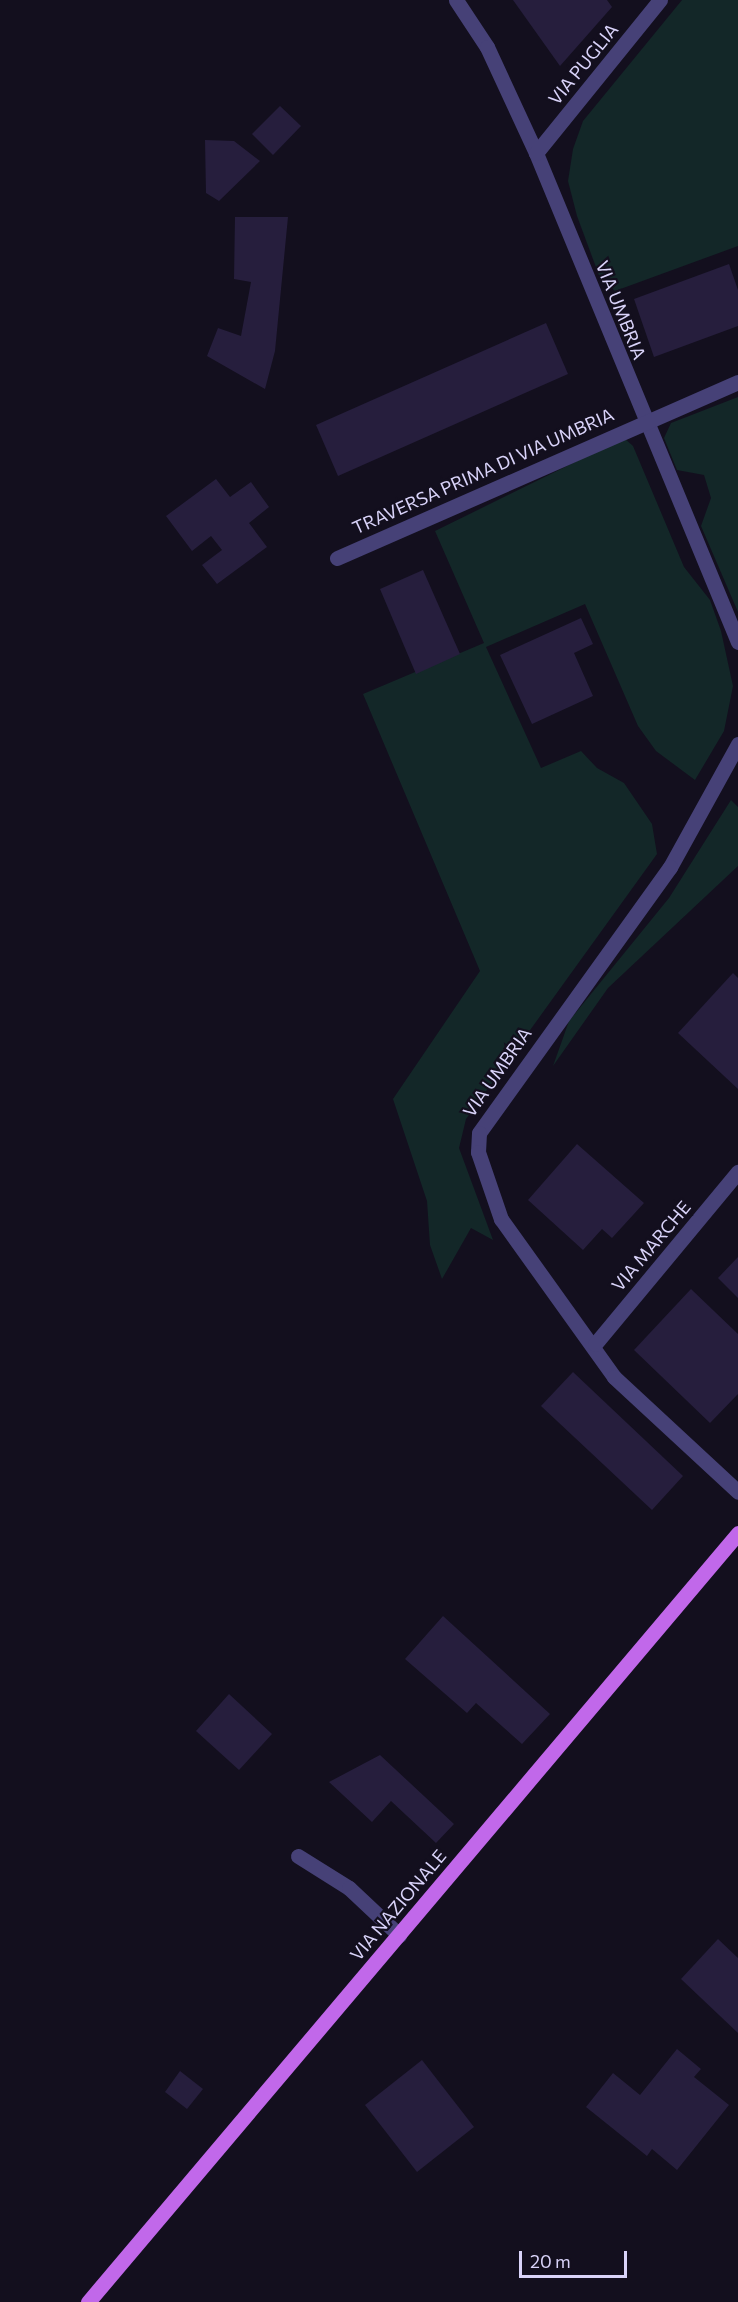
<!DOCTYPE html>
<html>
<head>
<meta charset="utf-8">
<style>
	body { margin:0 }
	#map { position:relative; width:738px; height:2302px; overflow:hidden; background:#130f1e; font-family:Commissioner,sans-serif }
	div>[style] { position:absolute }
	.green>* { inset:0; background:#132728 }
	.building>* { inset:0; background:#261e3d }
	.minor>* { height:15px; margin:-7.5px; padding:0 7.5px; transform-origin:7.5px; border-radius:7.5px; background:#464177 }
	.major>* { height:15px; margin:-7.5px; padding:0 7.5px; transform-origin:7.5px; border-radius:7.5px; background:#c168ea }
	span { translate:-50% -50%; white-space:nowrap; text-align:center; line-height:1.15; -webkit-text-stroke:4.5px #130f1e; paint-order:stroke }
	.street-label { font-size:18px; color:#d9d3f9 }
	.scale { position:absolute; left:519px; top:2251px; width:108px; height:27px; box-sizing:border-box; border:3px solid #d9d3f9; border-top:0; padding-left:8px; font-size:18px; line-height:21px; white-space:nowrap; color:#d9d3f9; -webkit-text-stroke:4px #130f1e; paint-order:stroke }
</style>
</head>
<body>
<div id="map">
	<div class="green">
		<div style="clip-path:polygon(682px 0,738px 0,738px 246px,615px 291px,600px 278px,577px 216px,568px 181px,573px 149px,583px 121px)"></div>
		<div style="clip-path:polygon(738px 397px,738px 612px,701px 526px,711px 498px,704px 475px,677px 470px,664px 438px,671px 423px)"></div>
		<div style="clip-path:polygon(624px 438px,633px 446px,684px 567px,710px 600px,721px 631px,733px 686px,724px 731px,695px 780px,656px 751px,638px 726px,585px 604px,486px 647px,541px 768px,581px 751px,597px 768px,624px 783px,652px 824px,657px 854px,466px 1119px,459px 1148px,493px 1240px,471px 1228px,442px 1279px,430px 1245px,427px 1201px,393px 1099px,480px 971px,363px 694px,484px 643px,435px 531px)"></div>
		<div style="clip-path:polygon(731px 800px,738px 807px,738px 866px,608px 988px,553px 1066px,569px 1021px,669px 898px)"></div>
	</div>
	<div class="building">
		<div style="clip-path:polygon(513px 0,607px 0,612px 7px,560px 66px)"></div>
		<div style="clip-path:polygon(280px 106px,301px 126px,273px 155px,252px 134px)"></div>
		<div style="clip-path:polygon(205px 140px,234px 141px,260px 161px,219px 201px,206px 193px)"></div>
		<div style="clip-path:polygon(235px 217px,288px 217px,275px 351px,265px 389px,207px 356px,218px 328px,241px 336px,251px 282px,234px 279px)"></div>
		<div style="clip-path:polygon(729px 264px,738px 290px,738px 326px,654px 357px,634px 299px)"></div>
		<div style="clip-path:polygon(546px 323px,568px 374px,338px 476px,316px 425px)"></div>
		<div style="clip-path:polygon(216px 479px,230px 497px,251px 482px,269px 507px,249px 523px,267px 547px,217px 584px,202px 565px,222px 550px,211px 536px,192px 551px,166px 516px)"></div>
		<div style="clip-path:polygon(423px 570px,460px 654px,416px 674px,380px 589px)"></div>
		<div style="clip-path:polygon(581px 618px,593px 644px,574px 653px,593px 696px,532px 724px,500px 655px)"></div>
		<div style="clip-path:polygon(733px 973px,738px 978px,738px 1089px,678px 1033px)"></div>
		<div style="clip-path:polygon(577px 1144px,644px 1203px,612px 1238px,602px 1229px,583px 1250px,528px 1200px)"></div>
		<div style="clip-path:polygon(738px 1257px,738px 1298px,718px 1278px)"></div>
		<div style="clip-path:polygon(691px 1289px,738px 1334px,738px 1394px,710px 1423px,634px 1350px)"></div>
		<div style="clip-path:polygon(573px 1372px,683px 1476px,652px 1510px,541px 1406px)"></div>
		<div style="clip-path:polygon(443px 1616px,550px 1714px,522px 1744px,476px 1703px,467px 1713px,405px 1659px)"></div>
		<div style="clip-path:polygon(229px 1694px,272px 1734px,239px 1770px,196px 1731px)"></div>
		<div style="clip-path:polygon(380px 1755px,454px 1824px,436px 1843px,391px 1801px,372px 1822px,329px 1782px)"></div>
		<div style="clip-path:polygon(718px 1939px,738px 1958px,738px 2033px,681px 1979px)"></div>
		<div style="clip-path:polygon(677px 2049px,701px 2069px,694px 2077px,729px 2105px,677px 2170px,652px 2149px,647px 2156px,586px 2107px,613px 2073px,640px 2095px)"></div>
		<div style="clip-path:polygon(422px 2060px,474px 2127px,417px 2172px,365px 2105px)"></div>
		<div style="clip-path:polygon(180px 2071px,203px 2089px,187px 2109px,165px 2092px)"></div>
	</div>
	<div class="minor">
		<div style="left:456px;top:0;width:56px;rotate:56.6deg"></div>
		<div style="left:487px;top:47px;width:117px;rotate:65.2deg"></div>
		<div style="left:536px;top:153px;width:529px;rotate:67.56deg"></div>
		<div style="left:536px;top:153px;width:197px;rotate:-51deg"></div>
		<div style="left:337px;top:558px;width:438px;rotate:-23.7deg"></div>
		<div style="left:738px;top:744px;width:141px;rotate:118.9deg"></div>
		<div style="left:670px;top:867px;width:327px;rotate:125.7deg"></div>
		<div style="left:479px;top:1133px;width:19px;rotate:93deg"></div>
		<div style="left:478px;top:1152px;width:71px;rotate:71.1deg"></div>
		<div style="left:501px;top:1219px;width:194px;rotate:54.4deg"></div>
		<div style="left:614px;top:1377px;width:169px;rotate:42.8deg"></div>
		<div style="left:595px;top:1344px;width:224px;rotate:-50.3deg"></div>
		<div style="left:298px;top:1856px;width:60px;rotate:32.1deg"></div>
		<div style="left:349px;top:1888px;width:69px;rotate:43.2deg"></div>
	</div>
	<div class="major">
		<div style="left:88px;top:2302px;width:1007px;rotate:-49.79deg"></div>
	</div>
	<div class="street-label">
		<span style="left:583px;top:64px;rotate:-51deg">VIA PUGLIA</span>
		<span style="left:621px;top:310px;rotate:68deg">VIA UMBRIA</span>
		<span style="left:483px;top:471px;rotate:-24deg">TRAVERSA PRIMA DI VIA UMBRIA</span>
		<span style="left:497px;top:1072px;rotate:-55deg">VIA UMBRIA</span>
		<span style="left:651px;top:1246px;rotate:-50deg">VIA MARCHE</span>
		<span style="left:398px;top:1905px;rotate:-50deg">VIA NAZIONALE</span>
	</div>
	<div class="scale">20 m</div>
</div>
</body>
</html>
